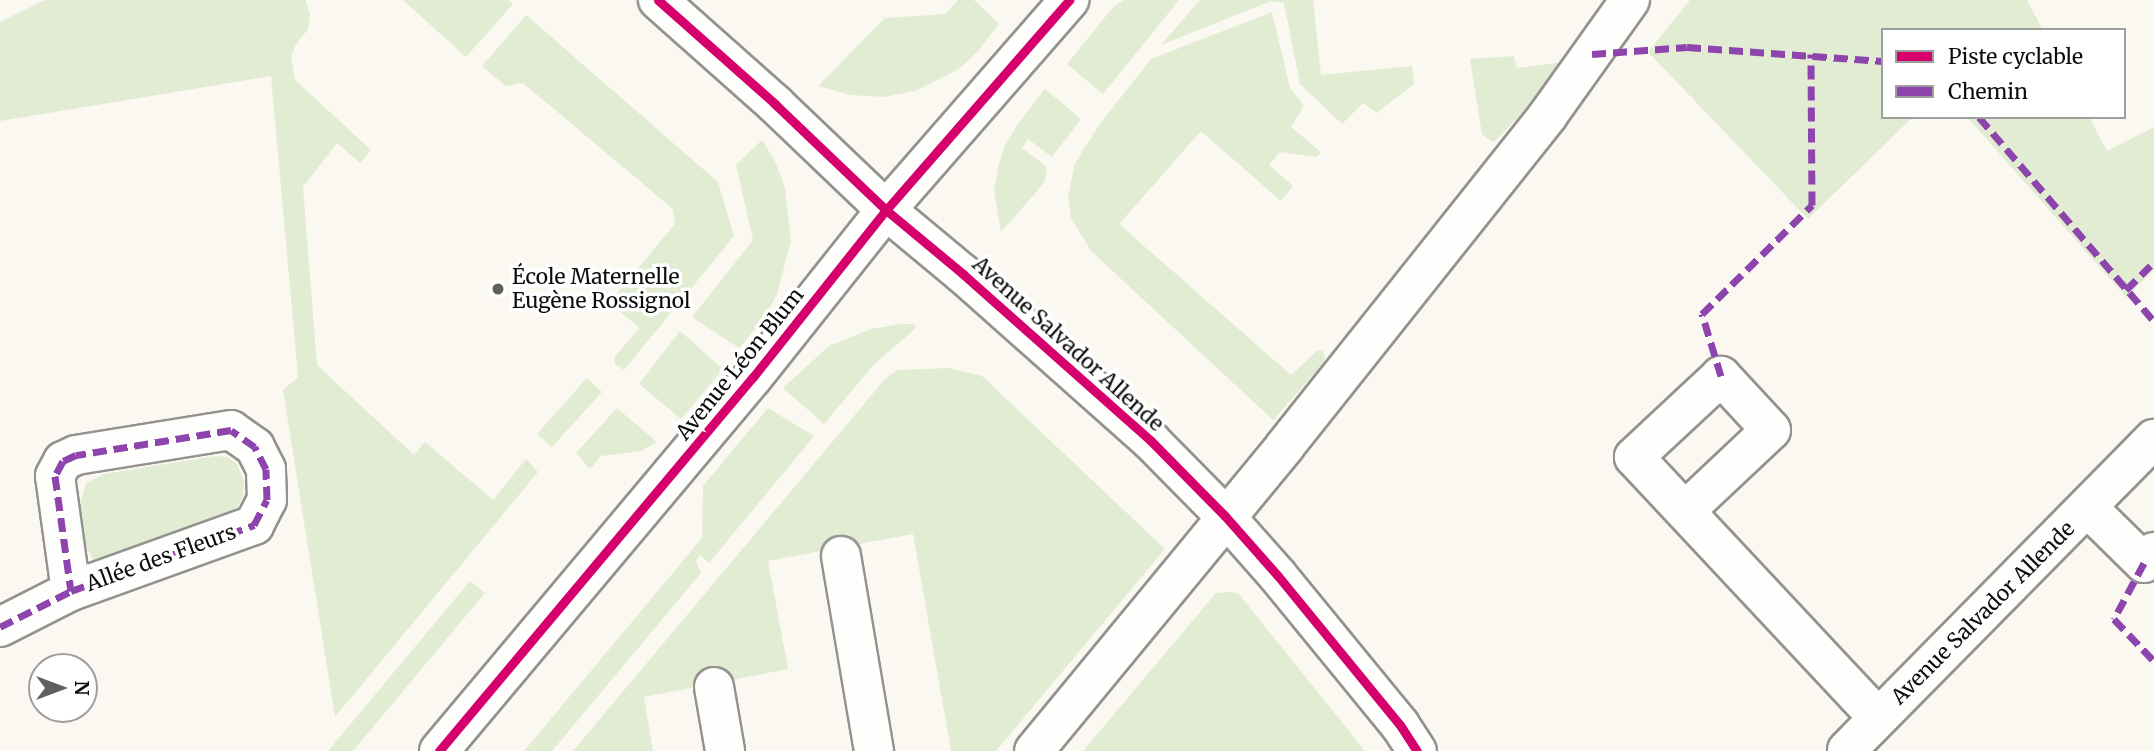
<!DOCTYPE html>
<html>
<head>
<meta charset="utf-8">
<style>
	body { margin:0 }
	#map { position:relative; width:2154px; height:751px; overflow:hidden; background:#faf8f0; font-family:Merriweather,serif }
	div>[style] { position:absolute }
	.green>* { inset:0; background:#e2ecd3 }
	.roads { filter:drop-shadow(2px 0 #93928f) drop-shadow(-2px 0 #93928f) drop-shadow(0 2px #93928f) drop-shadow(0 -2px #93928f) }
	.minor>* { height:38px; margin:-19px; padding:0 19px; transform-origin:19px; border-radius:19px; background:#fefefd }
	.quiet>* { height:7px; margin-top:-3.5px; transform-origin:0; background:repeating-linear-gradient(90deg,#8e44ad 0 14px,transparent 0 21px) }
	.cycleway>* { height:9px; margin:-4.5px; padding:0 4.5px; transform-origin:4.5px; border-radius:4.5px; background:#d6006c }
	.dots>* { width:19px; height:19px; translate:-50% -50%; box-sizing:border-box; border:4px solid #fff; border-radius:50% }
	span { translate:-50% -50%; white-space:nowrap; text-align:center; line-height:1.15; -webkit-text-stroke:7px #fff; paint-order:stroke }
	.poi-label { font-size:21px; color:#0c0c0c }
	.left { translate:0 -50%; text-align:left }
	.street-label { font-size:21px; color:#0c0c0c }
	.legend { position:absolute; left:1881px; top:28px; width:245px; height:91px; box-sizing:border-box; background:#fff; border:2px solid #9e9e9e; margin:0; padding:9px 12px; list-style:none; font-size:21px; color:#0c0c0c }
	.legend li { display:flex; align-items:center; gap:14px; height:35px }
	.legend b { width:35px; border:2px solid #9e9e9e }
	.north { position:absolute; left:28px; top:653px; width:70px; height:70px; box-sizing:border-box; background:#fff; border:2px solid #9e9e9e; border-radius:50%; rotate:90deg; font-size:19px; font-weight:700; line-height:28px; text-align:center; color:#0c0c0c }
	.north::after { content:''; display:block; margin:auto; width:24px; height:32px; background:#5f5f5c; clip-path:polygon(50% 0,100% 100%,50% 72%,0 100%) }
</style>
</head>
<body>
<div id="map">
	<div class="green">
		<div style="clip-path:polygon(45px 0,306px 0,310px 15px,308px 29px,295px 46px,291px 57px,295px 80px,371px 150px,360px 163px,337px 143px,303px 187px,317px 365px,414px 455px,425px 442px,493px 500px,526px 459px,538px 472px,335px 717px,283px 390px,298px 377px,271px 76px,0 121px,0 22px)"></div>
		<div style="clip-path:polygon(403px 0,508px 0,513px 4px,466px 57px)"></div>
		<div style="clip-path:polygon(958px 0,974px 0,999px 24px,977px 52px,959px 69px,915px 91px,883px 97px,850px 95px,818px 86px,885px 18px,945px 14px)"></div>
		<div style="clip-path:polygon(1124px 0,1179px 0,1103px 94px,1067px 64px,1114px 6px)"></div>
		<div style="clip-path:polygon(1200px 0,1313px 0,1321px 75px,1412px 66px,1414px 84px,1377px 113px,1363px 103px,1342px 124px,1300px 84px,1284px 3px,1271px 1px,1161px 45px)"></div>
		<div style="clip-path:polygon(1690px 0,2027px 0,2043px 30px,1883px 30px,1883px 117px,1913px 117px,1808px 219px,1648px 52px)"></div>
		<div style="clip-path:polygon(1272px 12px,1290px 88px,1304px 106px,1291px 127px,1321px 152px,1317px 157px,1280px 152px,1269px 165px,1293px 186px,1281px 201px,1201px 131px,1119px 224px,1291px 375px,1317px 351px,1323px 351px,1325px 358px,1320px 367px,1273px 420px,1091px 251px,1071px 218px,1068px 198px,1074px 166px,1082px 152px,1099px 125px,1151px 59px)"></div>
		<div style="clip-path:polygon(526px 15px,718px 182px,734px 236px,624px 370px,615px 364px,615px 356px,640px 328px,609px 303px,675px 224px,673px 209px,523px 83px,506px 86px,482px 66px)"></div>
		<div style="clip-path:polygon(1514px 56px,1517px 68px,1565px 62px,1523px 112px,1495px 141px,1491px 141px,1482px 134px,1470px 59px)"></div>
		<div style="clip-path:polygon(1045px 89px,1081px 119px,1052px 157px,1028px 139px,1022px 148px,1047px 167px,1046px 176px,1044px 183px,1001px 232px,994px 190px,998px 167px,1005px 145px,1017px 125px)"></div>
		<div style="clip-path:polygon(1967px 117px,2089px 117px,2107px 151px,2154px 127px,2154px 270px,2126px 297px)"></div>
		<div style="clip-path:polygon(762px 140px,776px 163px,785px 188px,791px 241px,777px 294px,764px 318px,739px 348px,692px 317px,753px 240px,736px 165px)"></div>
		<div style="clip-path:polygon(901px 324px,914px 324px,916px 328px,874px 364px,824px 424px,783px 388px,829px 346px,871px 329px)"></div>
		<div style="clip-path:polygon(680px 331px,723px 369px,681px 419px,639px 384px)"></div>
		<div style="clip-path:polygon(949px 368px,982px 376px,1165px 549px,996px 751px,951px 751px,913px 534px,768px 561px,788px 669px,644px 697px,653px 751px,573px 751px,885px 379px,897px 370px)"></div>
		<div style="clip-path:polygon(587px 378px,602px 392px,552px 447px,537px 434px)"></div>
		<div style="clip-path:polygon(617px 408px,657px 442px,641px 451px,601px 456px,590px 469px,576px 453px)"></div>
		<div style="clip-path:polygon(768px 408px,814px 436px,709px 563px,700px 555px,696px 561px,701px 573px,552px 751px,524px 751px,702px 538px,703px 486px)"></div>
		<div style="clip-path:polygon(215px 456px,228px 457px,237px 464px,244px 481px,243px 496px,235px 512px,102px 565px,93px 560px,85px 543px,80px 504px,86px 483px,104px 474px)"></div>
		<div style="clip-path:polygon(470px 581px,485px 593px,353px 751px,328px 751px)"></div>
		<div style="clip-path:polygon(1229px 592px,1238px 593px,1365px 751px,1083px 751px,1216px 593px)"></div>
	</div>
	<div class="roads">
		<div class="minor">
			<div style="left:658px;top:0;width:157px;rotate:41.6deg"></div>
			<div style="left:775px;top:104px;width:153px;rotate:43.7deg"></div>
			<div style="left:886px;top:210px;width:100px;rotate:39.7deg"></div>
			<div style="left:963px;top:274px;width:251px;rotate:41.6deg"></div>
			<div style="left:1151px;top:441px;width:105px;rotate:45.4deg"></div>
			<div style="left:1225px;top:516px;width:80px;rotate:48.5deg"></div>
			<div style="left:1278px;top:576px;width:193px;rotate:50.7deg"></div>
			<div style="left:1400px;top:725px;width:31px;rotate:57deg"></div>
			<div style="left:2088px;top:508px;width:78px;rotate:44.5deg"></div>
			<div style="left:2144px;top:563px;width:15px;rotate:-48deg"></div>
			<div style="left:1685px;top:511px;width:118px;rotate:-43.3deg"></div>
			<div style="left:1771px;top:430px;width:74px;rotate:-132.8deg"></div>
			<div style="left:1721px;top:376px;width:119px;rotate:137deg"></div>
			<div style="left:1634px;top:457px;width:357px;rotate:46.9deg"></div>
			<div style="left:841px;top:556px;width:198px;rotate:80.4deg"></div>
			<div style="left:0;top:627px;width:80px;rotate:-26.9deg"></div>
			<div style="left:71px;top:591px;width:195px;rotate:-19.8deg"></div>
			<div style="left:254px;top:525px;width:28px;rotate:-63deg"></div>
			<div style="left:267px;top:500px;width:31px;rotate:-92deg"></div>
			<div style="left:266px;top:469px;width:25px;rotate:-117deg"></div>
			<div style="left:255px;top:447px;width:29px;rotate:-145deg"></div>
			<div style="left:231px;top:430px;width:157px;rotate:170.8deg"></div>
			<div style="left:76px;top:455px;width:14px;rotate:155deg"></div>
			<div style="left:63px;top:461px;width:17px;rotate:118deg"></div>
			<div style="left:55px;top:476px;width:116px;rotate:82.1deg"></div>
			<div style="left:714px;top:687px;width:65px;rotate:80.2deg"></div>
			<div style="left:1847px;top:750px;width:437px;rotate:-45.4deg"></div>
			<div style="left:439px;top:751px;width:488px;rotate:-50deg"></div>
			<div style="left:753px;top:377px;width:213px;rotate:-51.5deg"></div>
			<div style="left:886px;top:210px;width:279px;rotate:-48.9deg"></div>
			<div style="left:1034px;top:751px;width:395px;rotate:-50.5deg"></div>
			<div style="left:1285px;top:446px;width:423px;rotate:-51.5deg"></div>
			<div style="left:1548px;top:115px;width:141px;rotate:-54.5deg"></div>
		</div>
	</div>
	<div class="quiet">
		<div style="left:1592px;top:54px;width:95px;rotate:-4.2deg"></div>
		<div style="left:1687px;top:47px;width:196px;rotate:4.1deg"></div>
		<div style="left:1979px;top:117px;width:269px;rotate:49.4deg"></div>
		<div style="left:2126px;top:290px;width:40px;rotate:-45deg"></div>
		<div style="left:1721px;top:376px;width:65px;rotate:-107deg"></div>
		<div style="left:1702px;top:314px;width:155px;rotate:-44.7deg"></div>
		<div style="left:1812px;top:205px;width:151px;rotate:-90.4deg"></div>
		<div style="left:2144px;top:563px;width:64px;rotate:118.2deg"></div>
		<div style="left:2114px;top:619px;width:58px;rotate:46.4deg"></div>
		<div style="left:0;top:627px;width:80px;rotate:-26.9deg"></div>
		<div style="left:71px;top:591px;width:195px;rotate:-19.8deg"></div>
		<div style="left:254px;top:525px;width:28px;rotate:-63deg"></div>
		<div style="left:267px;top:500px;width:31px;rotate:-92deg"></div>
		<div style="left:266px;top:469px;width:25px;rotate:-117deg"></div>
		<div style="left:255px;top:447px;width:29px;rotate:-145deg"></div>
		<div style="left:231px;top:430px;width:157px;rotate:170.8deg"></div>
		<div style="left:76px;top:455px;width:14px;rotate:155deg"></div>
		<div style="left:63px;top:461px;width:17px;rotate:118deg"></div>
		<div style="left:55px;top:476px;width:116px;rotate:82.1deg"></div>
	</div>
	<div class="cycleway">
		<div style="left:658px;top:0;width:157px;rotate:41.6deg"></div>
		<div style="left:775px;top:104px;width:153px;rotate:43.7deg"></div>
		<div style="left:886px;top:210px;width:100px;rotate:39.7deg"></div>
		<div style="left:963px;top:274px;width:251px;rotate:41.6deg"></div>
		<div style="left:1151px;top:441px;width:105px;rotate:45.4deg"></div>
		<div style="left:1225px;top:516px;width:80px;rotate:48.5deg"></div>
		<div style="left:1278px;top:576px;width:193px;rotate:50.7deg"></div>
		<div style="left:1400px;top:725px;width:31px;rotate:57deg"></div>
		<div style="left:439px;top:751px;width:488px;rotate:-50deg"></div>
		<div style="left:753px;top:377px;width:213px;rotate:-51.5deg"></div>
		<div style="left:886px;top:210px;width:279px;rotate:-48.9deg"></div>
	</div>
	<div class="dots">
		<div style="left:498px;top:289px;background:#5f5f5c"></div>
	</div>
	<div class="poi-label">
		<span class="left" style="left:512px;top:289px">École Maternelle<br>Eugène Rossignol</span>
	</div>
	<div class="street-label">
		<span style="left:1068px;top:344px;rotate:42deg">Avenue Salvador Allende</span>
		<span style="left:740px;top:364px;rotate:-51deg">Avenue Léon Blum</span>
		<span style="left:161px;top:558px;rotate:-20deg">Allée des Fleurs</span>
		<span style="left:1983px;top:613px;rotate:-45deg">Avenue Salvador Allende</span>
	</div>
	<ul class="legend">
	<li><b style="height:9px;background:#d6006c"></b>Piste cyclable</li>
	<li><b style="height:9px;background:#8e44ad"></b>Chemin</li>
	</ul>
	<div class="north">N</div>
</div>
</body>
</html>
